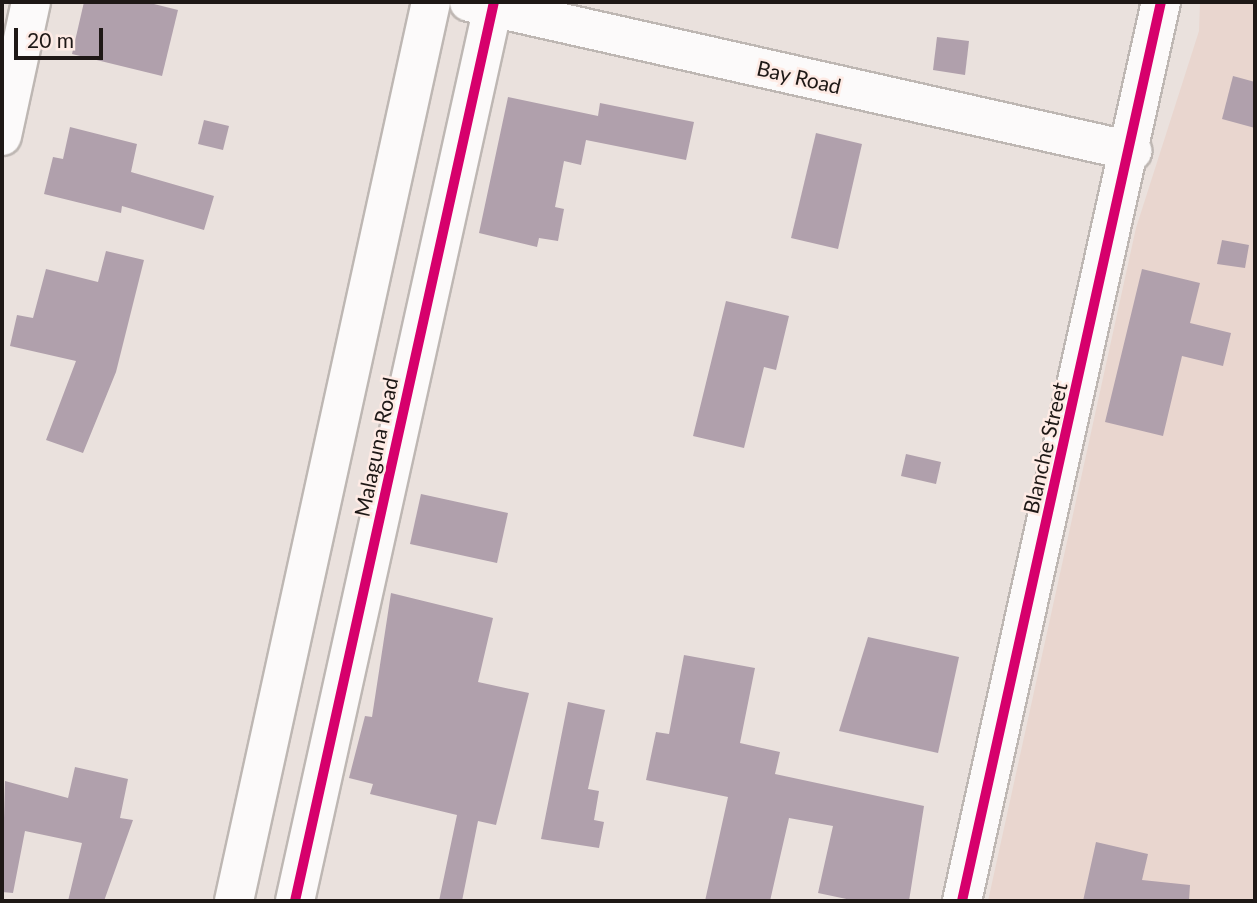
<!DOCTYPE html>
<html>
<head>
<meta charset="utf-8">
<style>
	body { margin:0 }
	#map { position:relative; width:1257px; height:903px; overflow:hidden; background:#eae1dd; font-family:Lato,sans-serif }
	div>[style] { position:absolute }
	.built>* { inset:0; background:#e9d6cf }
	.building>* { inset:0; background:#b0a0ac }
	.roads { filter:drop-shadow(2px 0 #beb7b3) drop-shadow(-2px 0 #beb7b3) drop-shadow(0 2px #beb7b3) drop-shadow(0 -2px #beb7b3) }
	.minor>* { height:38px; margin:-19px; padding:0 19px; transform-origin:19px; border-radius:19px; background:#fcfafa }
	.cycleway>* { height:10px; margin:-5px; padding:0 5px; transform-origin:5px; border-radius:5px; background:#d6006c }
	span { translate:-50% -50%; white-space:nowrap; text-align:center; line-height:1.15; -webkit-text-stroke:5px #feebe5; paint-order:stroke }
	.street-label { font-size:21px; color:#1e1816 }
	.frame { position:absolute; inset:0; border:4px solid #1e1816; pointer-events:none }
	.scale { position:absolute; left:14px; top:28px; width:89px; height:32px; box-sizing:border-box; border:4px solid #1e1816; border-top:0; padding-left:9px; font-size:21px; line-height:24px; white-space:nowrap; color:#1e1816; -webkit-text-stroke:5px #feebe5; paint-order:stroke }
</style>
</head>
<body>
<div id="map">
	<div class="built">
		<div style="clip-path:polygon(1200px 2px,1255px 2px,1255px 901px,988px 901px,1136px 228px,1199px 31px)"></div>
	</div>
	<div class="building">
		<div style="clip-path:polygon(84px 2px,146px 2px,178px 10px,162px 76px,72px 54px)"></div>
		<div style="clip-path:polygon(937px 37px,969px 41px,965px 75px,933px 70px)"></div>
		<div style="clip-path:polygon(1233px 76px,1255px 82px,1255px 128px,1222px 119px)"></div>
		<div style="clip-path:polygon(508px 97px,598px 116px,600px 103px,694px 122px,686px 160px,586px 140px,581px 165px,564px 161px,555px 207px,564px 209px,558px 241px,539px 238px,537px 247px,479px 233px)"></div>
		<div style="clip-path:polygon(204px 120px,229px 126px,223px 150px,198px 144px)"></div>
		<div style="clip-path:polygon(70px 127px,137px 144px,131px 172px,214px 196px,204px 230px,122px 206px,121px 213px,44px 194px,53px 157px,63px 159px)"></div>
		<div style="clip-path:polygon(816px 133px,862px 144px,838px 249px,791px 238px)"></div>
		<div style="clip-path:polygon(1222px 240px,1249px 245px,1245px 268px,1217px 264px)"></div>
		<div style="clip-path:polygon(106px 251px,144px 260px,116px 372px,83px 453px,46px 440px,76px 361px,10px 346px,17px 315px,33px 318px,46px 269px,98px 282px)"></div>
		<div style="clip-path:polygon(1142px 269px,1200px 283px,1190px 323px,1231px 333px,1223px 366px,1182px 356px,1163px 436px,1105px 422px)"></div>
		<div style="clip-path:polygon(726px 301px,789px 316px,776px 370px,764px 367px,744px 448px,693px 436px)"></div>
		<div style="clip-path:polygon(906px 454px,941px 462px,936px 484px,901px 476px)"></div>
		<div style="clip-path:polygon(421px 494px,508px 513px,497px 563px,410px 544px)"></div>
		<div style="clip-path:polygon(391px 593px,493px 618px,478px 682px,529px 693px,496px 825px,478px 821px,462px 901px,439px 901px,457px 815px,370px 794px,373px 784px,349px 778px,365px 716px,372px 717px)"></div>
		<div style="clip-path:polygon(868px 637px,959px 657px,938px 753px,839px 731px)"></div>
		<div style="clip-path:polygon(684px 655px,755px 668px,740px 743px,780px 752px,775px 774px,924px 806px,909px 901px,856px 901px,818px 893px,833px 826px,789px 818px,770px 901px,705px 901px,728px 797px,646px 780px,656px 732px,669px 734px)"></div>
		<div style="clip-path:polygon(568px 702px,605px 710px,588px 789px,599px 791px,594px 820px,604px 822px,599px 848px,541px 839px)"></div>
		<div style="clip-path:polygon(75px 767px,128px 779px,120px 818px,133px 820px,104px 901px,68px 901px,82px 843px,25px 831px,13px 893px,2px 892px,5px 781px,68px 798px)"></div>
		<div style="clip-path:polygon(1096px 842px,1148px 854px,1142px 880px,1190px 885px,1189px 901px,1083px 901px)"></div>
	</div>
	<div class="roads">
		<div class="minor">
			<div style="left:469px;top:2px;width:680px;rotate:12.67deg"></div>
			<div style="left:2px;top:136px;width:137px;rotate:-77.8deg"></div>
			<div style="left:234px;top:901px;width:920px;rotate:-77.64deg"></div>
			<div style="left:295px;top:901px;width:921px;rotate:-77.52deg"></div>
			<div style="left:962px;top:901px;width:921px;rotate:-77.52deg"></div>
		</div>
	</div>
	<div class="cycleway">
		<div style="left:295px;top:901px;width:921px;rotate:-77.52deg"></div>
		<div style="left:962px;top:901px;width:921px;rotate:-77.52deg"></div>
	</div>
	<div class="street-label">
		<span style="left:799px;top:77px;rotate:13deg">Bay Road</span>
		<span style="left:376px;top:447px;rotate:-78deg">Malaguna Road</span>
		<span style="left:1045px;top:448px;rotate:-77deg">Blanche Street</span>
	</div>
	<div class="frame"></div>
	<div class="scale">20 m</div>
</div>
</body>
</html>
